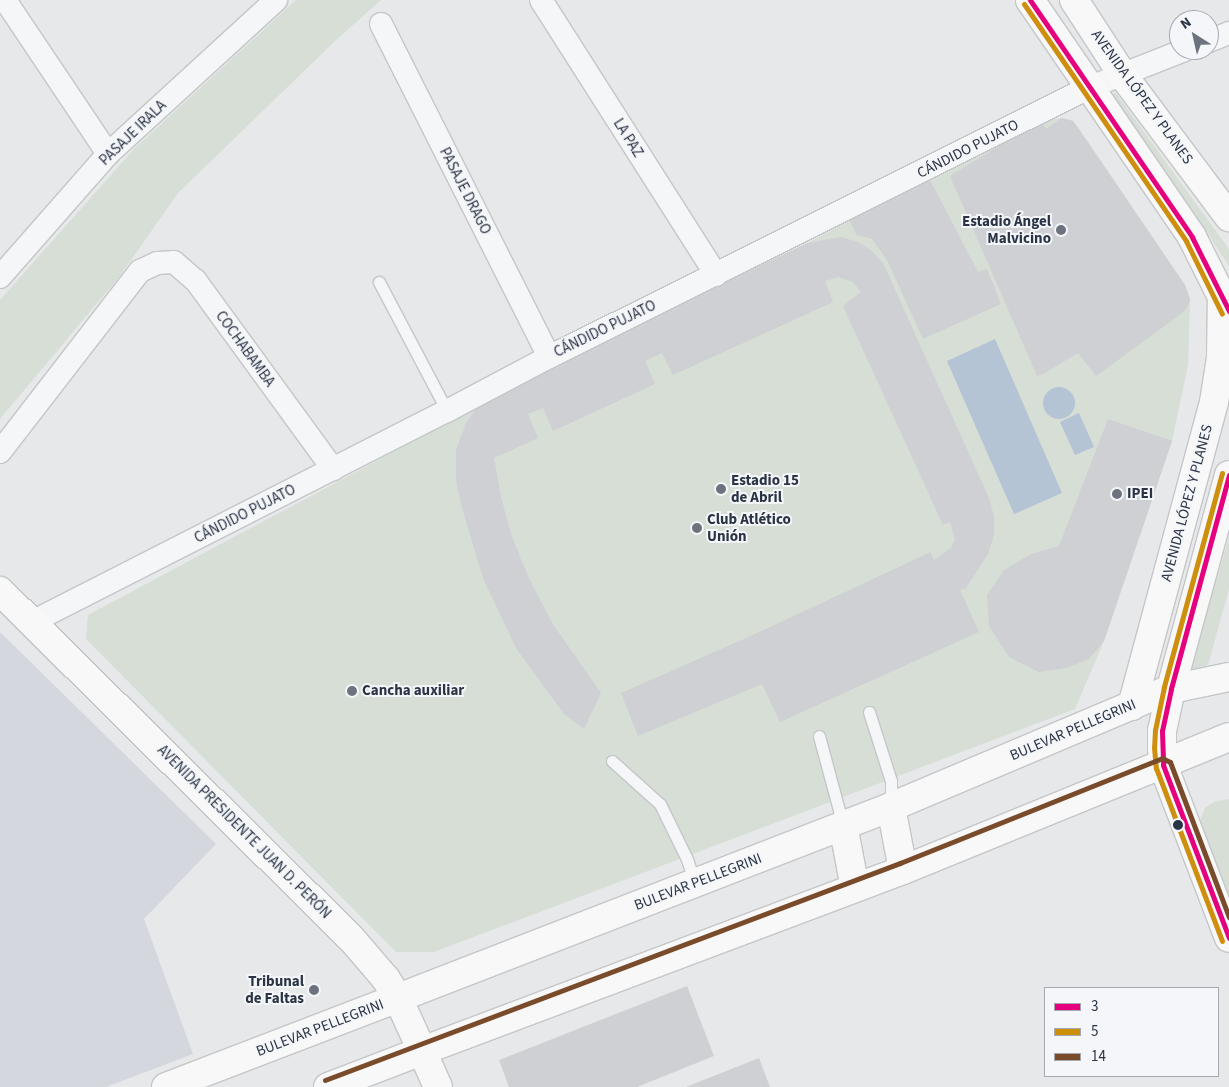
<!DOCTYPE html>
<html>
<head>
<meta charset="utf-8">
<style>
	body { margin:0 }
	#map { position:relative; width:1229px; height:1087px; overflow:hidden; background:#e6e8ea; font-family:"Source Sans 3",sans-serif }
	div>[style] { position:absolute }
	.built>* { inset:0; background:#d4d7dd }
	.green>* { inset:0; background:#d6ded6 }
	.water>* { inset:0; background:#b4c4d5 }
	.round { border-radius:50% }
	.building>* { inset:0; background:#ced0d3 }
	.roads { filter:drop-shadow(1px 0 #c4c6c8) drop-shadow(-1px 0 #c4c6c8) drop-shadow(0 1px #c4c6c8) drop-shadow(0 -1px #c4c6c8) }
	.lane>* { height:11px; margin:-5.5px; padding:0 5.5px; transform-origin:5.5px; border-radius:5.5px; background:#f5f6f7 }
	.street>* { height:22px; margin:-11px; padding:0 11px; transform-origin:11px; border-radius:11px; background:#f5f6f7 }
	.secondary>* { height:28px; margin:-14px; padding:0 14px; transform-origin:14px; border-radius:14px; background:#f8f8f8 }
	.primary>* { height:28px; margin:-14px; padding:0 14px; transform-origin:14px; border-radius:14px; background:#f8f8f8 }
	.bus-1>* { height:5px; margin:-2.5px; padding:0 2.5px; transform-origin:2.5px; border-radius:2.5px; background:#e5007d }
	.bus-2>* { height:5px; margin:-2.5px; padding:0 2.5px; transform-origin:2.5px; border-radius:2.5px; background:#ce8f0e }
	.bus-3>* { height:5px; margin:-2.5px; padding:0 2.5px; transform-origin:2.5px; border-radius:2.5px; background:#7a4b2a }
	.dots>* { width:14px; height:14px; translate:-50% -50%; box-sizing:border-box; border:2px solid #f4f6f9; border-radius:50% }
	span { translate:-50% -50%; white-space:nowrap; text-align:center; line-height:1.15; -webkit-text-stroke:4px #f4f6f9; paint-order:stroke }
	.street-label { font-size:15px; color:#2b3445 }
	.poi-label { font-size:15px; color:#2b3445; font-weight:700 }
	.right { translate:-100% -50%; text-align:right }
	.left { translate:0 -50%; text-align:left }
	.legend { position:absolute; left:1044px; top:987px; width:175px; height:90px; box-sizing:border-box; background:#f4f6f9; border:1px solid #a4a8b1; margin:0; padding:6px 9px; list-style:none; font-size:15px; color:#2b3445 }
	.legend li { display:flex; align-items:center; gap:10px; height:25px }
	.legend b { width:25px; border:1px solid #a4a8b1 }
	.north { position:absolute; left:1169px; top:10px; width:50px; height:50px; box-sizing:border-box; background:#f4f6f9; border:1px solid #a4a8b1; border-radius:50%; rotate:325deg; font-size:14px; font-weight:700; line-height:20px; text-align:center; color:#2b3445 }
	.north::after { content:''; display:block; margin:auto; width:18px; height:22px; background:#6c737f; clip-path:polygon(50% 0,100% 100%,50% 72%,0 100%) }
</style>
</head>
<body>
<div id="map">
	<div class="built">
		<div style="clip-path:polygon(0 632px,216px 844px,144px 919px,193px 1054px,106px 1087px,0 1087px)"></div>
	</div>
	<div class="green">
		<div style="clip-path:polygon(296px 0,381px 0,335px 41px,178px 193px,119px 277px,0 419px,0 300px,134px 149px)"></div>
		<div style="clip-path:polygon(1115px 92px,1226px 245px,1229px 250px,1229px 266px,1193px 211px,1111px 97px)"></div>
		<div style="clip-path:polygon(1062px 118px,1073px 121px,1079px 129px,1185px 285px,1190px 299px,1188px 365px,1172px 441px,1104px 641px,1075px 709px,434px 952px,396px 952px,86px 639px,88px 615px,476px 408px,475px 404px,807px 243px,1040px 121px)"></div>
		<div style="clip-path:polygon(1229px 538px,1229px 589px,1208px 665px,1189px 670px)"></div>
		<div style="clip-path:polygon(1229px 799px,1229px 903px,1202px 837px,1200px 821px,1205px 808px,1214px 802px)"></div>
	</div>
	<div class="water">
		<div style="clip-path:polygon(995px 339px,1062px 493px,1014px 514px,947px 361px)"></div>
		<div class="round" style="left:1043px;top:387px;width:32px;height:32px"></div>
		<div style="clip-path:polygon(1079px 413px,1094px 447px,1075px 455px,1060px 422px)"></div>
	</div>
	<div class="building">
		<div style="clip-path:polygon(1062px 118px,1073px 121px,1079px 129px,1185px 285px,1190px 299px,1187px 308px,1177px 317px,1096px 376px,1078px 353px,1045px 373px,1037px 376px,950px 176px,1040px 121px,1046px 129px)"></div>
		<div style="clip-path:polygon(929px 178px,978px 272px,987px 269px,1001px 304px,923px 339px,887px 260px,872px 239px,857px 235px,848px 218px)"></div>
		<div style="clip-path:polygon(841px 237px,858px 242px,872px 251px,883px 263px,989px 498px,994px 516px,994px 535px,988px 554px,966px 588px,960px 590px,979px 632px,780px 722px,762px 684px,638px 736px,621px 693px,744px 639px,931px 552px,934px 560px,951px 548px,955px 539px,950px 522px,943px 525px,843px 306px,861px 292px,853px 282px,838px 277px,825px 281px,833px 302px,673px 375px,662px 353px,645px 361px,655px 384px,553px 431px,543px 408px,528px 414px,538px 438px,494px 458px,501px 497px,512px 537px,528px 576px,552px 623px,601px 693px,584px 729px,564px 714px,516px 648px,483px 578px,462px 508px,456px 480px,456px 450px,466px 423px,477px 408px,475px 404px,807px 243px)"></div>
		<div style="clip-path:polygon(1108px 419px,1172px 441px,1104px 641px,1089px 659px,1066px 668px,1039px 672px,1009px 657px,989px 626px,987px 595px,1004px 570px,1031px 554px,1059px 546px)"></div>
		<div style="clip-path:polygon(687px 986px,714px 1056px,637px 1087px,509px 1087px,499px 1060px)"></div>
		<div style="clip-path:polygon(759px 1058px,770px 1087px,686px 1087px)"></div>
	</div>
	<div class="roads">
		<div class="lane">
			<div style="left:379px;top:282px;width:146px;rotate:62.2deg"></div>
			<div style="left:869px;top:712px;width:72px;rotate:72.3deg"></div>
			<div style="left:891px;top:781px;width:26px;rotate:90deg"></div>
			<div style="left:819px;top:736px;width:92px;rotate:74.9deg"></div>
			<div style="left:612px;top:761px;width:64px;rotate:41.9deg"></div>
			<div style="left:660px;top:804px;width:61px;rotate:63.9deg"></div>
			<div style="left:687px;top:859px;width:25px;rotate:72deg"></div>
		</div>
		<div class="street">
			<div style="left:5px;top:0;width:185px;rotate:56.2deg"></div>
			<div style="left:541px;top:0;width:326px;rotate:57.5deg"></div>
			<div style="left:381px;top:24px;width:373px;rotate:63.2deg"></div>
			<div style="left:1209px;top:41px;width:22px;rotate:-22deg"></div>
			<div style="left:0;top:277px;width:164px;rotate:-48.7deg"></div>
			<div style="left:108px;top:154px;width:228px;rotate:-42.5deg"></div>
			<div style="left:0;top:452px;width:229px;rotate:-52.3deg"></div>
			<div style="left:140px;top:271px;width:19px;rotate:-25deg"></div>
			<div style="left:157px;top:263px;width:17px;rotate:-3deg"></div>
			<div style="left:174px;top:262px;width:29px;rotate:41deg"></div>
			<div style="left:196px;top:281px;width:233px;rotate:53.9deg"></div>
			<div style="left:32px;top:622px;width:466px;rotate:-27deg"></div>
			<div style="left:447px;top:411px;width:115px;rotate:-27.9deg"></div>
			<div style="left:549px;top:357px;width:602px;rotate:-26.52deg"></div>
			<div style="left:1088px;top:88px;width:104px;rotate:-21.4deg"></div>
		</div>
		<div class="secondary">
			<div style="left:1030px;top:0;width:287px;rotate:55.6deg"></div>
			<div style="left:1192px;top:237px;width:83px;rotate:63.4deg"></div>
			<div style="left:1074px;top:0;width:88px;rotate:57deg"></div>
			<div style="left:1122px;top:74px;width:179px;rotate:53.2deg"></div>
			<div style="left:1229px;top:475px;width:222px;rotate:105.2deg"></div>
			<div style="left:1171px;top:689px;width:43px;rotate:102.1deg"></div>
			<div style="left:1162px;top:731px;width:16px;rotate:90deg"></div>
			<div style="left:1162px;top:747px;width:18px;rotate:87deg"></div>
			<div style="left:1163px;top:765px;width:185px;rotate:69.1deg"></div>
			<div style="left:1132px;top:706px;width:315px;rotate:-74.9deg"></div>
			<div style="left:1214px;top:402px;width:45px;rotate:-81deg"></div>
			<div style="left:1221px;top:358px;width:62px;rotate:-89.1deg"></div>
			<div style="left:166px;top:1087px;width:248px;rotate:-21deg"></div>
			<div style="left:328px;top:1087px;width:101px;rotate:-21deg"></div>
			<div style="left:422px;top:1051px;width:39px;rotate:66deg"></div>
		</div>
		<div class="primary">
			<div style="left:0;top:591px;width:492px;rotate:44.7deg"></div>
			<div style="left:350px;top:937px;width:55px;rotate:49.4deg"></div>
			<div style="left:386px;top:979px;width:22px;rotate:58deg"></div>
			<div style="left:398px;top:998px;width:58px;rotate:65.6deg"></div>
			<div style="left:422px;top:1051px;width:514px;rotate:-20.62deg"></div>
			<div style="left:903px;top:870px;width:352px;rotate:-22.2deg"></div>
			<div style="left:891px;top:807px;width:64px;rotate:79.2deg"></div>
			<div style="left:843px;top:825px;width:64px;rotate:79.2deg"></div>
			<div style="left:398px;top:998px;width:529px;rotate:-21.18deg"></div>
			<div style="left:891px;top:807px;width:304px;rotate:-22.9deg"></div>
			<div style="left:1171px;top:689px;width:59px;rotate:-11.7deg"></div>
		</div>
	</div>
	<div class="bus-1">
		<div style="left:1030px;top:0;width:287px;rotate:55.6deg"></div>
		<div style="left:1192px;top:237px;width:83px;rotate:63.4deg"></div>
		<div style="left:1229px;top:475px;width:222px;rotate:105.2deg"></div>
		<div style="left:1171px;top:689px;width:43px;rotate:102.1deg"></div>
		<div style="left:1162px;top:731px;width:34px;rotate:88deg"></div>
		<div style="left:1163px;top:765px;width:185px;rotate:69.1deg"></div>
	</div>
	<div class="bus-2">
		<div style="left:1024px;top:4px;width:287px;rotate:55.6deg"></div>
		<div style="left:1186px;top:241px;width:81px;rotate:63.7deg"></div>
		<div style="left:1222px;top:473px;width:222px;rotate:105.2deg"></div>
		<div style="left:1164px;top:687px;width:44px;rotate:101.8deg"></div>
		<div style="left:1155px;top:730px;width:17px;rotate:93deg"></div>
		<div style="left:1154px;top:747px;width:21px;rotate:85deg"></div>
		<div style="left:1156px;top:768px;width:185px;rotate:69.1deg"></div>
	</div>
	<div class="bus-3">
		<div style="left:325px;top:1080px;width:615px;rotate:-20.68deg"></div>
		<div style="left:900px;top:863px;width:282px;rotate:-21.8deg"></div>
		<div style="left:1162px;top:758px;width:9px;rotate:27deg"></div>
		<div style="left:1170px;top:762px;width:166px;rotate:69.2deg"></div>
	</div>
	<div class="dots">
		<div style="left:1061px;top:230px;background:#6c737f"></div>
		<div style="left:721px;top:489px;background:#6c737f"></div>
		<div style="left:1117px;top:494px;background:#6c737f"></div>
		<div style="left:697px;top:528px;background:#6c737f"></div>
		<div style="left:352px;top:691px;background:#6c737f"></div>
		<div style="left:1178px;top:825px;background:#2b3445"></div>
		<div style="left:314px;top:990px;background:#6c737f"></div>
	</div>
	<div class="street-label">
		<span style="left:1142px;top:97px;rotate:54deg">AVENIDA LÓPEZ Y PLANES</span>
		<span style="left:133px;top:133px;rotate:-44deg">PASAJE IRALA</span>
		<span style="left:628px;top:138px;rotate:58deg">LA PAZ</span>
		<span style="left:968px;top:149px;rotate:-27deg">CÁNDIDO PUJATO</span>
		<span style="left:465px;top:191px;rotate:63deg">PASAJE DRAGO</span>
		<span style="left:605px;top:329px;rotate:-26deg">CÁNDIDO PUJATO</span>
		<span style="left:245px;top:349px;rotate:54deg">COCHABAMBA</span>
		<span style="left:1187px;top:503px;rotate:-75deg">AVENIDA LÓPEZ Y PLANES</span>
		<span style="left:245px;top:514px;rotate:-27deg">CÁNDIDO PUJATO</span>
		<span style="left:1073px;top:730px;rotate:-23deg">BULEVAR PELLEGRINI</span>
		<span style="left:244px;top:832px;rotate:45deg">AVENIDA PRESIDENTE JUAN D. PERÓN</span>
		<span style="left:698px;top:882px;rotate:-21deg">BULEVAR PELLEGRINI</span>
		<span style="left:320px;top:1028px;rotate:-21deg">BULEVAR PELLEGRINI</span>
	</div>
	<div class="poi-label">
		<span class="right" style="left:1051px;top:230px">Estadio Ángel<br>Malvicino</span>
		<span class="left" style="left:731px;top:489px">Estadio 15<br>de Abril</span>
		<span class="left" style="left:1127px;top:494px">IPEI</span>
		<span class="left" style="left:707px;top:528px">Club Atlético<br>Unión</span>
		<span class="left" style="left:362px;top:691px">Cancha auxiliar</span>
		<span class="right" style="left:304px;top:990px">Tribunal<br>de Faltas</span>
	</div>
	<ul class="legend">
	<li><b style="height:6px;background:#e5007d"></b>3</li>
	<li><b style="height:6px;background:#ce8f0e"></b>5</li>
	<li><b style="height:6px;background:#7a4b2a"></b>14</li>
	</ul>
	<div class="north">N</div>
</div>
</body>
</html>
